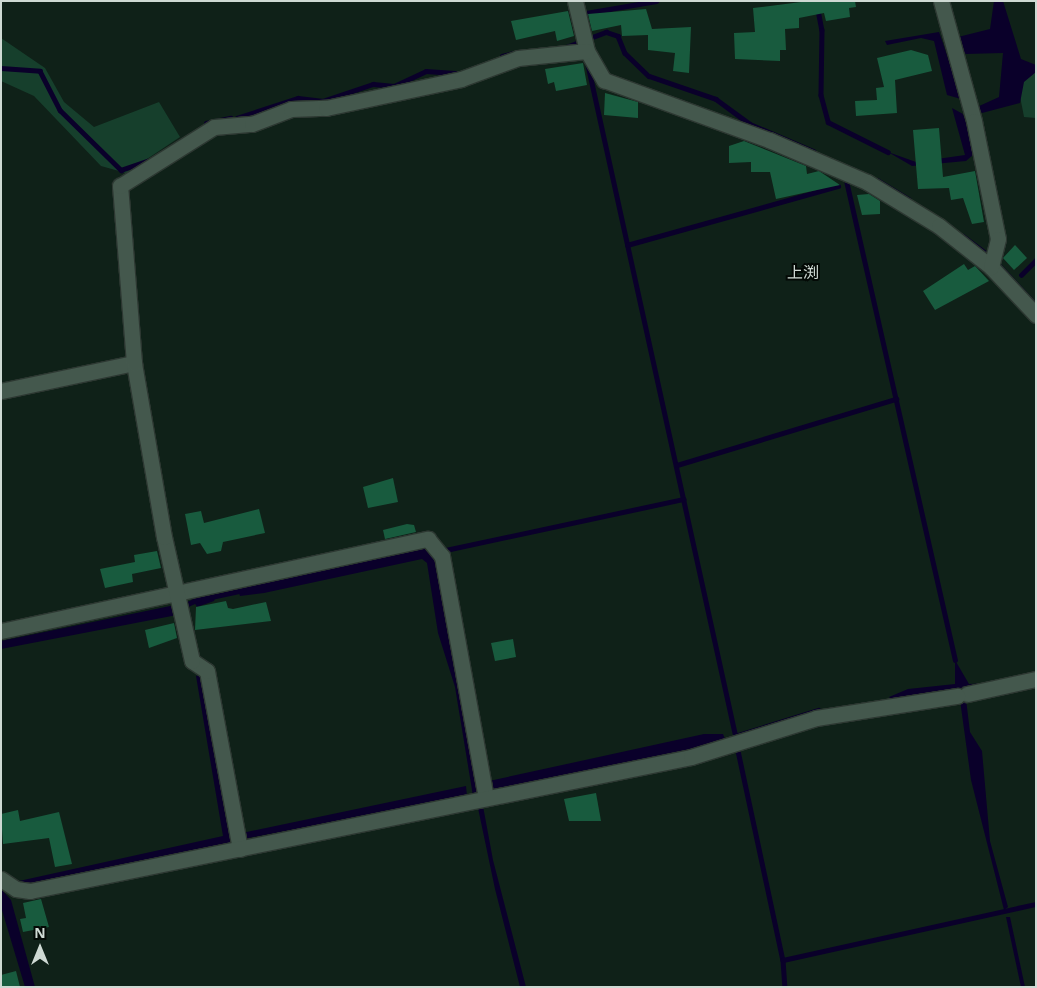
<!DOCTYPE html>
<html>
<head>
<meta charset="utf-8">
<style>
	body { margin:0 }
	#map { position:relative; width:1037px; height:988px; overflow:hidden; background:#0f2118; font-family:"Open Sans","Noto Sans JP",sans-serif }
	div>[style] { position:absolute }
	.green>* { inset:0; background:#163f2c }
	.water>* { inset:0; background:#0a002a }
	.stream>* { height:4.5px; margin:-2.25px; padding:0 2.25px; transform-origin:2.25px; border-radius:2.25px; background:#0a002a }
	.building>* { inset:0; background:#185b3e }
	.roads { filter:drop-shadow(1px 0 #2d3832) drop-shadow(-1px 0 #2d3832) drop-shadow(0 1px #2d3832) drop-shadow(0 -1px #2d3832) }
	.minor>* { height:15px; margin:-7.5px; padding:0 7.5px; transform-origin:7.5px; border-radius:7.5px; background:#44584d }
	span { translate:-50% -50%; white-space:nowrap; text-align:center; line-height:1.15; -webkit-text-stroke:4px #030905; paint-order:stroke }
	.neighbourhood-label { font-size:16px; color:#ced9d3 }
	.frame { position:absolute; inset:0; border:2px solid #ced9d3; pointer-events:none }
	.north { position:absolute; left:15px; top:923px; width:50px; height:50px; -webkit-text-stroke:4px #030905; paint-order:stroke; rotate:0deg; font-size:14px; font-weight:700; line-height:20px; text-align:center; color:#ced9d3 }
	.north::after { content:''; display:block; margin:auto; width:18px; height:22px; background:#ced9d3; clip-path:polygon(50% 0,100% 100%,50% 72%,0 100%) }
</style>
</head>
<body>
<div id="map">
	<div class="green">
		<div style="clip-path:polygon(1px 38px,45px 68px,64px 102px,94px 127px,159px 102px,180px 137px,126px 173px,101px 166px,34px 96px,1px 81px)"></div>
		<div style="clip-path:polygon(1036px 69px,1036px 118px,1024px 117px,1016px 75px)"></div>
	</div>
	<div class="water">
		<div style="clip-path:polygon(994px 1px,1003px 1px,1021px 59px,1036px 65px,1036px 72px,1024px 82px,1020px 103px,982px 113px,977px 107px,999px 97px,1003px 53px,966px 54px,958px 47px,958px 37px,990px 29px)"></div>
		<div style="clip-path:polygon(939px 32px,943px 43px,961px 99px,947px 95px,934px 41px,921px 38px,887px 45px,885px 41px)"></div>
		<div style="clip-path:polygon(952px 108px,963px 114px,968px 128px,973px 155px,966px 161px,912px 166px,888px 152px,916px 162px,965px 155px)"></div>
		<div style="clip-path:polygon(422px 547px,431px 551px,439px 570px,480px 794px,473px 796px,455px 687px,438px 633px,427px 563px,422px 559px,264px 593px,240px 596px,237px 587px)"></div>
		<div style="clip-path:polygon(218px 591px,214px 601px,197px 607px,192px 598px)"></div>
		<div style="clip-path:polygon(175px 605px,177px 615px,1px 649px,1px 641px)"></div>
		<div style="clip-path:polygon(955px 660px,969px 684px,990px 683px,894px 702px,889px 697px,908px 689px,955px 684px)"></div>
		<div style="clip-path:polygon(203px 674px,232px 843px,27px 886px,19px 881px,223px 836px,196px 676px)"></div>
		<div style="clip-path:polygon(966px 699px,970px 732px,982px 751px,990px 841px,1008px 907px,1004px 910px,971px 780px,960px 700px)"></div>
		<div style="clip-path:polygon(704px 734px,723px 734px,725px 739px,689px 752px,491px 792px,489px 781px)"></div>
		<div style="clip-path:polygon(466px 786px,467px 796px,243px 839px,242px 833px)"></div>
		<div style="clip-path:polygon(483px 806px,493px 860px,526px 987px,520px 987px,495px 889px,478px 808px)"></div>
		<div style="clip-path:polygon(1px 889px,11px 900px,35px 987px,25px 987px,1px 907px)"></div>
		<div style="clip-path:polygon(1006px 917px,1010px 917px,1025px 987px,1021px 987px)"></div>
	</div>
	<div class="stream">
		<div style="left:818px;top:10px;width:20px;rotate:79deg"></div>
		<div style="left:822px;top:30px;width:65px;rotate:90.9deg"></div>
		<div style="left:821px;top:95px;width:28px;rotate:75deg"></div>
		<div style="left:828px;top:122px;width:67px;rotate:26.6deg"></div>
		<div style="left:586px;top:13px;width:71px;rotate:-9.7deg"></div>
		<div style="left:566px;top:47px;width:43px;rotate:-20.6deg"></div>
		<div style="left:606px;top:32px;width:13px;rotate:18deg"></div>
		<div style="left:618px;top:36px;width:18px;rotate:68deg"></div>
		<div style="left:625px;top:53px;width:33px;rotate:44deg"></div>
		<div style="left:649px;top:76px;width:71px;rotate:18.9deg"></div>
		<div style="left:716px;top:99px;width:42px;rotate:36.3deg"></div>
		<div style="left:750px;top:124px;width:69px;rotate:23.2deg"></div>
		<div style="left:502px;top:56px;width:16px;rotate:-14deg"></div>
		<div style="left:588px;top:65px;width:684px;rotate:77.59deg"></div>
		<div style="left:1px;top:68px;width:39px;rotate:4deg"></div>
		<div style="left:40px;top:71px;width:44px;rotate:62.9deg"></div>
		<div style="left:60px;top:110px;width:86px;rotate:44.5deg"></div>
		<div style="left:121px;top:170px;width:28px;rotate:-19deg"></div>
		<div style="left:237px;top:118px;width:64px;rotate:-18.2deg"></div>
		<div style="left:298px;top:98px;width:25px;rotate:7deg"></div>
		<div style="left:323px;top:101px;width:53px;rotate:-18.8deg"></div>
		<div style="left:373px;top:84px;width:21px;rotate:5deg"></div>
		<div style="left:394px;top:86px;width:35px;rotate:-25deg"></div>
		<div style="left:426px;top:71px;width:32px;rotate:4deg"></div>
		<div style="left:206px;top:123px;width:25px;rotate:-12deg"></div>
		<div style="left:877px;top:180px;width:37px;rotate:31deg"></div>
		<div style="left:847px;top:183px;width:489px;rotate:77.2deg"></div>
		<div style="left:963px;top:236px;width:35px;rotate:37deg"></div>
		<div style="left:627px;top:245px;width:219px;rotate:-15.6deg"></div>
		<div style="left:996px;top:262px;width:54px;rotate:47.2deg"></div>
		<div style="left:1021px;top:275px;width:21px;rotate:-45deg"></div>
		<div style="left:677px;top:465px;width:229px;rotate:-16.8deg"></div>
		<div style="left:441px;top:551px;width:248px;rotate:-12.1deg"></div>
		<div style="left:211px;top:597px;width:33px;rotate:-12deg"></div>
		<div style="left:183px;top:606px;width:17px;rotate:-24deg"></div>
		<div style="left:735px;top:736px;width:87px;rotate:-17.4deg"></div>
		<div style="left:737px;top:746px;width:219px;rotate:77.9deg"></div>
		<div style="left:783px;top:960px;width:27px;rotate:86deg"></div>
		<div style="left:783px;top:960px;width:259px;rotate:-12.5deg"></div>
	</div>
	<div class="building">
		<div style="clip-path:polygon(809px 1px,855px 1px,856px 7px,849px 8px,850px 17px,826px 21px,824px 13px,799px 18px,799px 28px,785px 29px,786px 50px,780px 50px,780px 61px,735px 59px,734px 33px,755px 32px,753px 8px)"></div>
		<div style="clip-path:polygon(646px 9px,652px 29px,691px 27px,689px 73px,673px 71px,675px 53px,648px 50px,648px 35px,622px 36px,621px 25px,592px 31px,588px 14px)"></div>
		<div style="clip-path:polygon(568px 11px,574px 36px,557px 41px,555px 31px,516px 40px,511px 21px)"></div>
		<div style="clip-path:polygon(911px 50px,928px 55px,932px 71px,895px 80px,897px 113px,856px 116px,855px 101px,877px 100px,876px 88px,884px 87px,877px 58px)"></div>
		<div style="clip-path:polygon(583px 63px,587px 85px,556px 91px,554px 82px,548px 84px,545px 69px)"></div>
		<div style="clip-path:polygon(605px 93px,638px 102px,638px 118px,604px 115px)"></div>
		<div style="clip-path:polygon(939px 128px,943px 177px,975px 171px,984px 222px,972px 224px,963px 198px,951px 200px,949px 188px,918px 189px,913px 130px)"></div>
		<div style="clip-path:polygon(744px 141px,806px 166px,807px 174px,819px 171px,840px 185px,776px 199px,770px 172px,751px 172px,751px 162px,729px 163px,729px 146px)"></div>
		<div style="clip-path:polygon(869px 194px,880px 201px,880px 214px,862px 215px,857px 195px)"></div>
		<div style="clip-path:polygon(1015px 245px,1027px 258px,1014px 270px,1003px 258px)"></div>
		<div style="clip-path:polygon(964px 264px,968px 270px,975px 266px,989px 281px,935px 310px,923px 291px)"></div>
		<div style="clip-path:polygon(393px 478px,398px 502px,368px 508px,363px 487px)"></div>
		<div style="clip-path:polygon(259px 509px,265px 533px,223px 542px,221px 551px,207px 554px,200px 543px,191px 545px,185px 514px,201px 511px,204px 523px)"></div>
		<div style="clip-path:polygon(407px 524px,414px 525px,416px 532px,385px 539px,383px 530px)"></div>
		<div style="clip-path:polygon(157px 551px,161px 568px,132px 574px,133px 582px,105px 588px,100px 569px,135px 562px,134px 555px)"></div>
		<div style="clip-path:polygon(226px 601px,228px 608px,233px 609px,266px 602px,271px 621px,195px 630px,196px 607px)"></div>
		<div style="clip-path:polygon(174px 623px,177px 638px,149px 648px,145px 630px)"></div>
		<div style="clip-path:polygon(513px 639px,516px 657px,495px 661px,491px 643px)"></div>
		<div style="clip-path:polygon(596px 793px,601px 821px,569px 821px,564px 799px)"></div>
		<div style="clip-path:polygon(18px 810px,20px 821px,59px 812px,72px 864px,55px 867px,49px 838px,3px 844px,1px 814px)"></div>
		<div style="clip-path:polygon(41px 899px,49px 927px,23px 932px,20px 919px,26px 918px,23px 903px)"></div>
		<div style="clip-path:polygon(16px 971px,20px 987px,1px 987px,1px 975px)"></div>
	</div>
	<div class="roads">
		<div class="minor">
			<div style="left:575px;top:1px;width:51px;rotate:76.5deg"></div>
			<div style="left:587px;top:51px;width:34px;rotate:60deg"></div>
			<div style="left:604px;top:80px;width:176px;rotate:20deg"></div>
			<div style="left:769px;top:140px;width:107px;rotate:23.2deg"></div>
			<div style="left:867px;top:182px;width:84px;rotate:31.4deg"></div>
			<div style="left:939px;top:226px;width:66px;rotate:38.3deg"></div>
			<div style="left:991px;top:267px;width:66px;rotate:46.8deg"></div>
			<div style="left:941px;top:1px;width:124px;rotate:74.6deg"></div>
			<div style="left:974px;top:121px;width:120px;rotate:78.5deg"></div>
			<div style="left:998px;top:239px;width:29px;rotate:104deg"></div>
			<div style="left:1px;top:391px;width:136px;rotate:-11.9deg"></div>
			<div style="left:1px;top:631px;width:437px;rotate:-12.2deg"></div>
			<div style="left:428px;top:539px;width:22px;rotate:51deg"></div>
			<div style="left:442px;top:556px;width:245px;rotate:79.7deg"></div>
			<div style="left:967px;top:694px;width:71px;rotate:-12.3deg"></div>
			<div style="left:240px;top:849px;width:181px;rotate:-100.5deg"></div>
			<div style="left:207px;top:671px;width:18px;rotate:-146deg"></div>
			<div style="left:192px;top:661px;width:127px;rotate:-102.7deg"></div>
			<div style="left:164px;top:537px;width:177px;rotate:-99.8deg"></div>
			<div style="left:134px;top:363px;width:178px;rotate:-94.5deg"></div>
			<div style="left:120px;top:186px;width:111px;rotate:-32.1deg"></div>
			<div style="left:214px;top:127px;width:38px;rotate:-5deg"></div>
			<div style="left:252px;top:124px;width:42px;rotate:-21deg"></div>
			<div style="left:291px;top:109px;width:35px;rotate:-2deg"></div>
			<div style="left:326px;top:108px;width:138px;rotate:-12.1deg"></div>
			<div style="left:461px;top:79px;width:61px;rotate:-20.2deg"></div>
			<div style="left:518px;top:58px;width:69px;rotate:-5.8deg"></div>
			<div style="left:1px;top:879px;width:18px;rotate:34deg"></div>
			<div style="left:16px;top:889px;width:14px;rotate:8deg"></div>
			<div style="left:30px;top:891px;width:674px;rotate:-11.46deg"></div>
			<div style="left:691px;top:757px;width:131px;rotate:-17.3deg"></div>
			<div style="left:816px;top:718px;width:143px;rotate:-8.9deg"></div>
		</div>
	</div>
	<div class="neighbourhood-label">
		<span style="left:803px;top:272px">上渕</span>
	</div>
	<div class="frame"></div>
	<div class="north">N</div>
</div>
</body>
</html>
